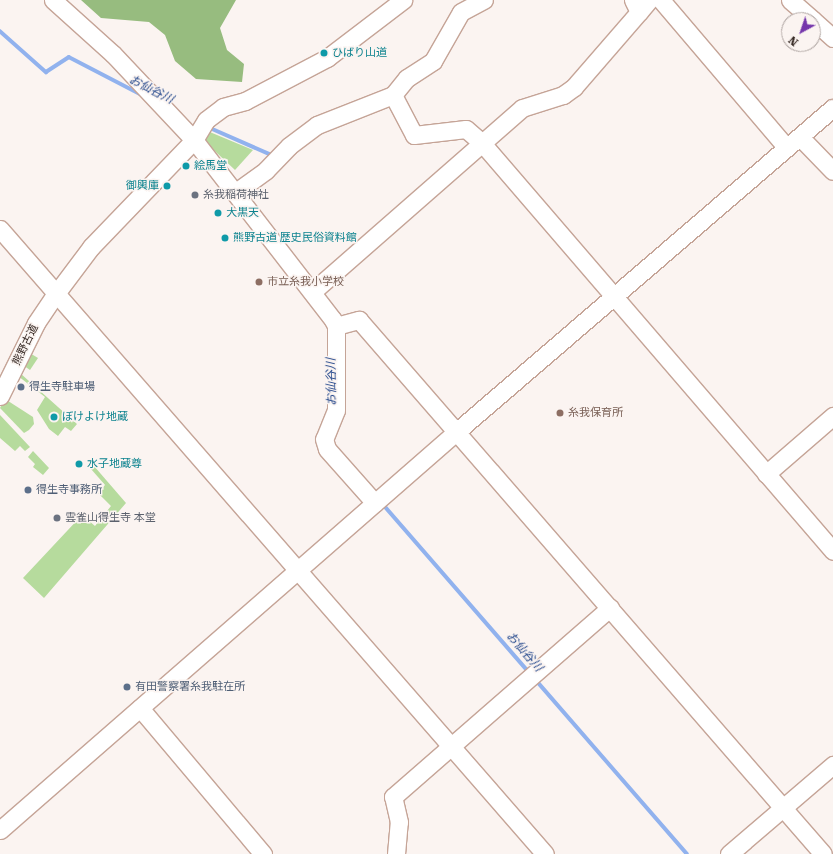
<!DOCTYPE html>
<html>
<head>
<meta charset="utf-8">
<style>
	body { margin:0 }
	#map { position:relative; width:833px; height:854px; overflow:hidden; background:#fbf4f1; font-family:"Roboto Serif","Noto Sans JP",serif }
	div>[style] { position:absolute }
	.green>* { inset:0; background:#b6db9d }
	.forest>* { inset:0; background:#97bc7f }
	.stream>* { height:3.5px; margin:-1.75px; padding:0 1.75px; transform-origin:1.75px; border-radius:1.75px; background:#91b2ee }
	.roads { filter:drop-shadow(1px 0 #c5a497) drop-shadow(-1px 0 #c5a497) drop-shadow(0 1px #c5a497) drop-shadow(0 -1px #c5a497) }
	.minor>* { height:17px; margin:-8.5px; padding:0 8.5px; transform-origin:8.5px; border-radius:8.5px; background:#fff }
	.dots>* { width:11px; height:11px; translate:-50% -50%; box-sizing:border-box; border:2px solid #fbf4f1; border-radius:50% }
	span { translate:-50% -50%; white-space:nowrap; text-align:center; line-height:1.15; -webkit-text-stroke:3px #fbf4f1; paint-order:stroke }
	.culture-label { font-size:11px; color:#0d838f }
	.left { translate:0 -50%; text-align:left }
	.right { translate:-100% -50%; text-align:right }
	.worship-label { font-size:11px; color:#5b616d }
	.education-label { font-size:11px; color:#785e54 }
	.street-label { font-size:11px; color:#352823 }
	.service-label { font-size:11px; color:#4e5e75 }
	.water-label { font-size:12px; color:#1e4389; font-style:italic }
	.north { position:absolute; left:781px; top:12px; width:40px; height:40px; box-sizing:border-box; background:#fbf4f1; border:1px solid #aca29f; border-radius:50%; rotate:220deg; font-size:11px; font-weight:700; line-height:16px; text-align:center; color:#352823 }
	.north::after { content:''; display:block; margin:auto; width:14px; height:18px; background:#7536ab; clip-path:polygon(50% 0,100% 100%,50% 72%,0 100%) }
</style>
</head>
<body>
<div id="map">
	<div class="green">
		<div style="clip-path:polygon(205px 130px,253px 150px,235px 170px,202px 139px)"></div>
		<div style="clip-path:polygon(28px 352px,38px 358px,30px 370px,20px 363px)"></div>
		<div style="clip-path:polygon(20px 373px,77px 424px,71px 431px,65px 427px,58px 436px,49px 429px,37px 410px,45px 397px,18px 376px)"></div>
		<div style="clip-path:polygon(5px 399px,33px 417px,34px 424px,29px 430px,24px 433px,0 408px)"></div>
		<div style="clip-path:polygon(0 415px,30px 447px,25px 451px,20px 446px,15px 451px,0 438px)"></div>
		<div style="clip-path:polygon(33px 451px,49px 468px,43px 475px,33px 467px,35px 464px,28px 457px)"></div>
		<div style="clip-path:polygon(94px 466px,126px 503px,44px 598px,23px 578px,82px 515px,95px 526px,111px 506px,98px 493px,105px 485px,91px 469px)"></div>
	</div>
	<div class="forest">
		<div style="clip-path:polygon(81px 0,236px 0,220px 28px,227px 50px,244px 64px,242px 82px,196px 79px,175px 61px,165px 35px,149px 22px,101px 18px)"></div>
	</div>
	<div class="stream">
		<div style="left:0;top:31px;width:62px;rotate:41.7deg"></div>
		<div style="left:46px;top:72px;width:27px;rotate:-33deg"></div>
		<div style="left:69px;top:57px;width:82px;rotate:27.5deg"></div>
		<div style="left:208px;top:127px;width:72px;rotate:23.7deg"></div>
		<div style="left:382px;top:503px;width:224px;rotate:49deg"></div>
		<div style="left:536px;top:680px;width:230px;rotate:49deg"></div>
	</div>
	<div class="roads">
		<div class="minor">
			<div style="left:53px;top:0;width:81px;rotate:42deg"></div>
			<div style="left:113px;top:54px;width:118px;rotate:46.7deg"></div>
			<div style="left:194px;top:140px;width:227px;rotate:52.3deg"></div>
			<div style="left:333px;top:320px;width:7px;rotate:63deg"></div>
			<div style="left:336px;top:326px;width:84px;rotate:90deg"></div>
			<div style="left:336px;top:410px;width:31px;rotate:112deg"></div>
			<div style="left:324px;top:439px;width:10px;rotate:73deg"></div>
			<div style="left:327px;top:449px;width:72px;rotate:48.4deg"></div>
			<div style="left:633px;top:0;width:13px;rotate:63deg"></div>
			<div style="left:639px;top:12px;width:16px;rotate:-50deg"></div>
			<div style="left:661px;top:0;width:194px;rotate:49.6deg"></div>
			<div style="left:790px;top:0;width:30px;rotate:41deg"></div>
			<div style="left:813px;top:20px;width:27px;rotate:42deg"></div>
			<div style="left:393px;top:95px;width:45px;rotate:62.3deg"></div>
			<div style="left:414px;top:135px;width:52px;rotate:-6.6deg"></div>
			<div style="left:466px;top:129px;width:21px;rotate:41deg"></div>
			<div style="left:482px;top:143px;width:538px;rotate:49.29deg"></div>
			<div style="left:800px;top:137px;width:47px;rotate:45.9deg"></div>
			<div style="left:236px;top:192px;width:37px;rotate:-36deg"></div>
			<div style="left:266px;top:170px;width:33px;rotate:-46deg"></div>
			<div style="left:289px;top:146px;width:35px;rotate:-37deg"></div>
			<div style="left:317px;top:125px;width:82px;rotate:-21.5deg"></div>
			<div style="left:393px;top:95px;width:22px;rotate:-51deg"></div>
			<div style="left:407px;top:78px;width:31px;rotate:-33deg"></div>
			<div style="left:433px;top:61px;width:56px;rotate:-60.3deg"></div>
			<div style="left:461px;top:12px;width:26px;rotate:-28deg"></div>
			<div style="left:0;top:229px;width:829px;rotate:48.91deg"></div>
			<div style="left:312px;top:292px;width:279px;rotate:-41.2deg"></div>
			<div style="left:522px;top:108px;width:43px;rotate:-17.6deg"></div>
			<div style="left:563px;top:95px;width:14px;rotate:-36deg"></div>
			<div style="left:574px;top:87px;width:99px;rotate:-49.1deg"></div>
			<div style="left:336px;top:326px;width:24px;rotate:-15deg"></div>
			<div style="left:359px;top:320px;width:707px;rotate:49.01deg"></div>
			<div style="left:0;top:396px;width:81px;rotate:-63.7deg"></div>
			<div style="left:36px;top:323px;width:34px;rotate:-56deg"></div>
			<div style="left:55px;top:295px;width:60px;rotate:-53.1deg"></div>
			<div style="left:91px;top:247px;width:149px;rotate:-46.1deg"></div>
			<div style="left:194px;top:140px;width:23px;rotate:-59deg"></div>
			<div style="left:206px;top:120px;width:21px;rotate:-37deg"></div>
			<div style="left:223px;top:107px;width:23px;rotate:-15deg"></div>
			<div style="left:245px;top:101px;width:93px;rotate:-27.7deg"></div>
			<div style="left:327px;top:58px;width:96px;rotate:-37.3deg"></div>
			<div style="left:766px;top:474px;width:89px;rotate:-40.9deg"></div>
			<div style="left:140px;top:708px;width:191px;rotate:49.9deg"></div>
			<div style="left:0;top:830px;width:605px;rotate:-41.11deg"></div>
			<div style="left:456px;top:432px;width:497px;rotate:-40.7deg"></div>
			<div style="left:396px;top:854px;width:32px;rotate:-85deg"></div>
			<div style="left:399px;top:822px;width:26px;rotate:-103deg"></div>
			<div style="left:393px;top:797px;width:288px;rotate:-41.1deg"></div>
			<div style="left:729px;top:854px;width:137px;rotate:-40.6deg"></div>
		</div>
	</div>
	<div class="dots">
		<div style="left:324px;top:53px;background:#0f9aa8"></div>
		<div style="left:186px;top:166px;background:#0f9aa8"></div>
		<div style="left:167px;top:186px;background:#0f9aa8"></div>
		<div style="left:195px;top:195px;background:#6b7280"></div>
		<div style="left:218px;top:213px;background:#0f9aa8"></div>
		<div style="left:225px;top:238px;background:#0f9aa8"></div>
		<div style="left:259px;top:282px;background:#8d6e63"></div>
		<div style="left:21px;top:387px;background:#5c6f8a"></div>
		<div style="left:560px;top:413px;background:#8d6e63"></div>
		<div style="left:54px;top:417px;background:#0f9aa8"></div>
		<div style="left:79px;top:464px;background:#0f9aa8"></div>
		<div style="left:28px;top:490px;background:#5c6f8a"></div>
		<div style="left:57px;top:518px;background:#6b7280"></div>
		<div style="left:127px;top:687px;background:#5c6f8a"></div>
	</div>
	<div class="culture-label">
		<span class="left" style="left:332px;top:53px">ひばり山道</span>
		<span class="left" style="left:194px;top:166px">絵馬堂</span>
		<span class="right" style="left:159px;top:186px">御輿庫</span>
		<span class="left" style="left:226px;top:213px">大黒天</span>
		<span class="left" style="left:233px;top:238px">熊野古道 歴史民俗資料館</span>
		<span class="left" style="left:62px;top:417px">ぼけよけ地蔵</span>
		<span class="left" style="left:87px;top:464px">水子地蔵尊</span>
	</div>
	<div class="worship-label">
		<span class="left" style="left:203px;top:195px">糸我稲荷神社</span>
		<span class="left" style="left:65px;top:518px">雲雀山得生寺 本堂</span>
	</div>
	<div class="education-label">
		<span class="left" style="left:267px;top:282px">市立糸我小学校</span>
		<span class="left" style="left:568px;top:413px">糸我保育所</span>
	</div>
	<div class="street-label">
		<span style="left:26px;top:345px;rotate:-64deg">熊野古道</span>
	</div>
	<div class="service-label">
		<span class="left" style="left:29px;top:387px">得生寺駐車場</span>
		<span class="left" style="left:36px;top:490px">得生寺事務所</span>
		<span class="left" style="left:135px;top:687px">有田警察署糸我駐在所</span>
	</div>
	<div class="water-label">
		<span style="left:151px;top:90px;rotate:27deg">お仙谷川</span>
		<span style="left:332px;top:382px;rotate:-91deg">お仙谷川</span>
		<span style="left:524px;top:652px;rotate:49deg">お仙谷川</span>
	</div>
	<div class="north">N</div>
</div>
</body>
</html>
